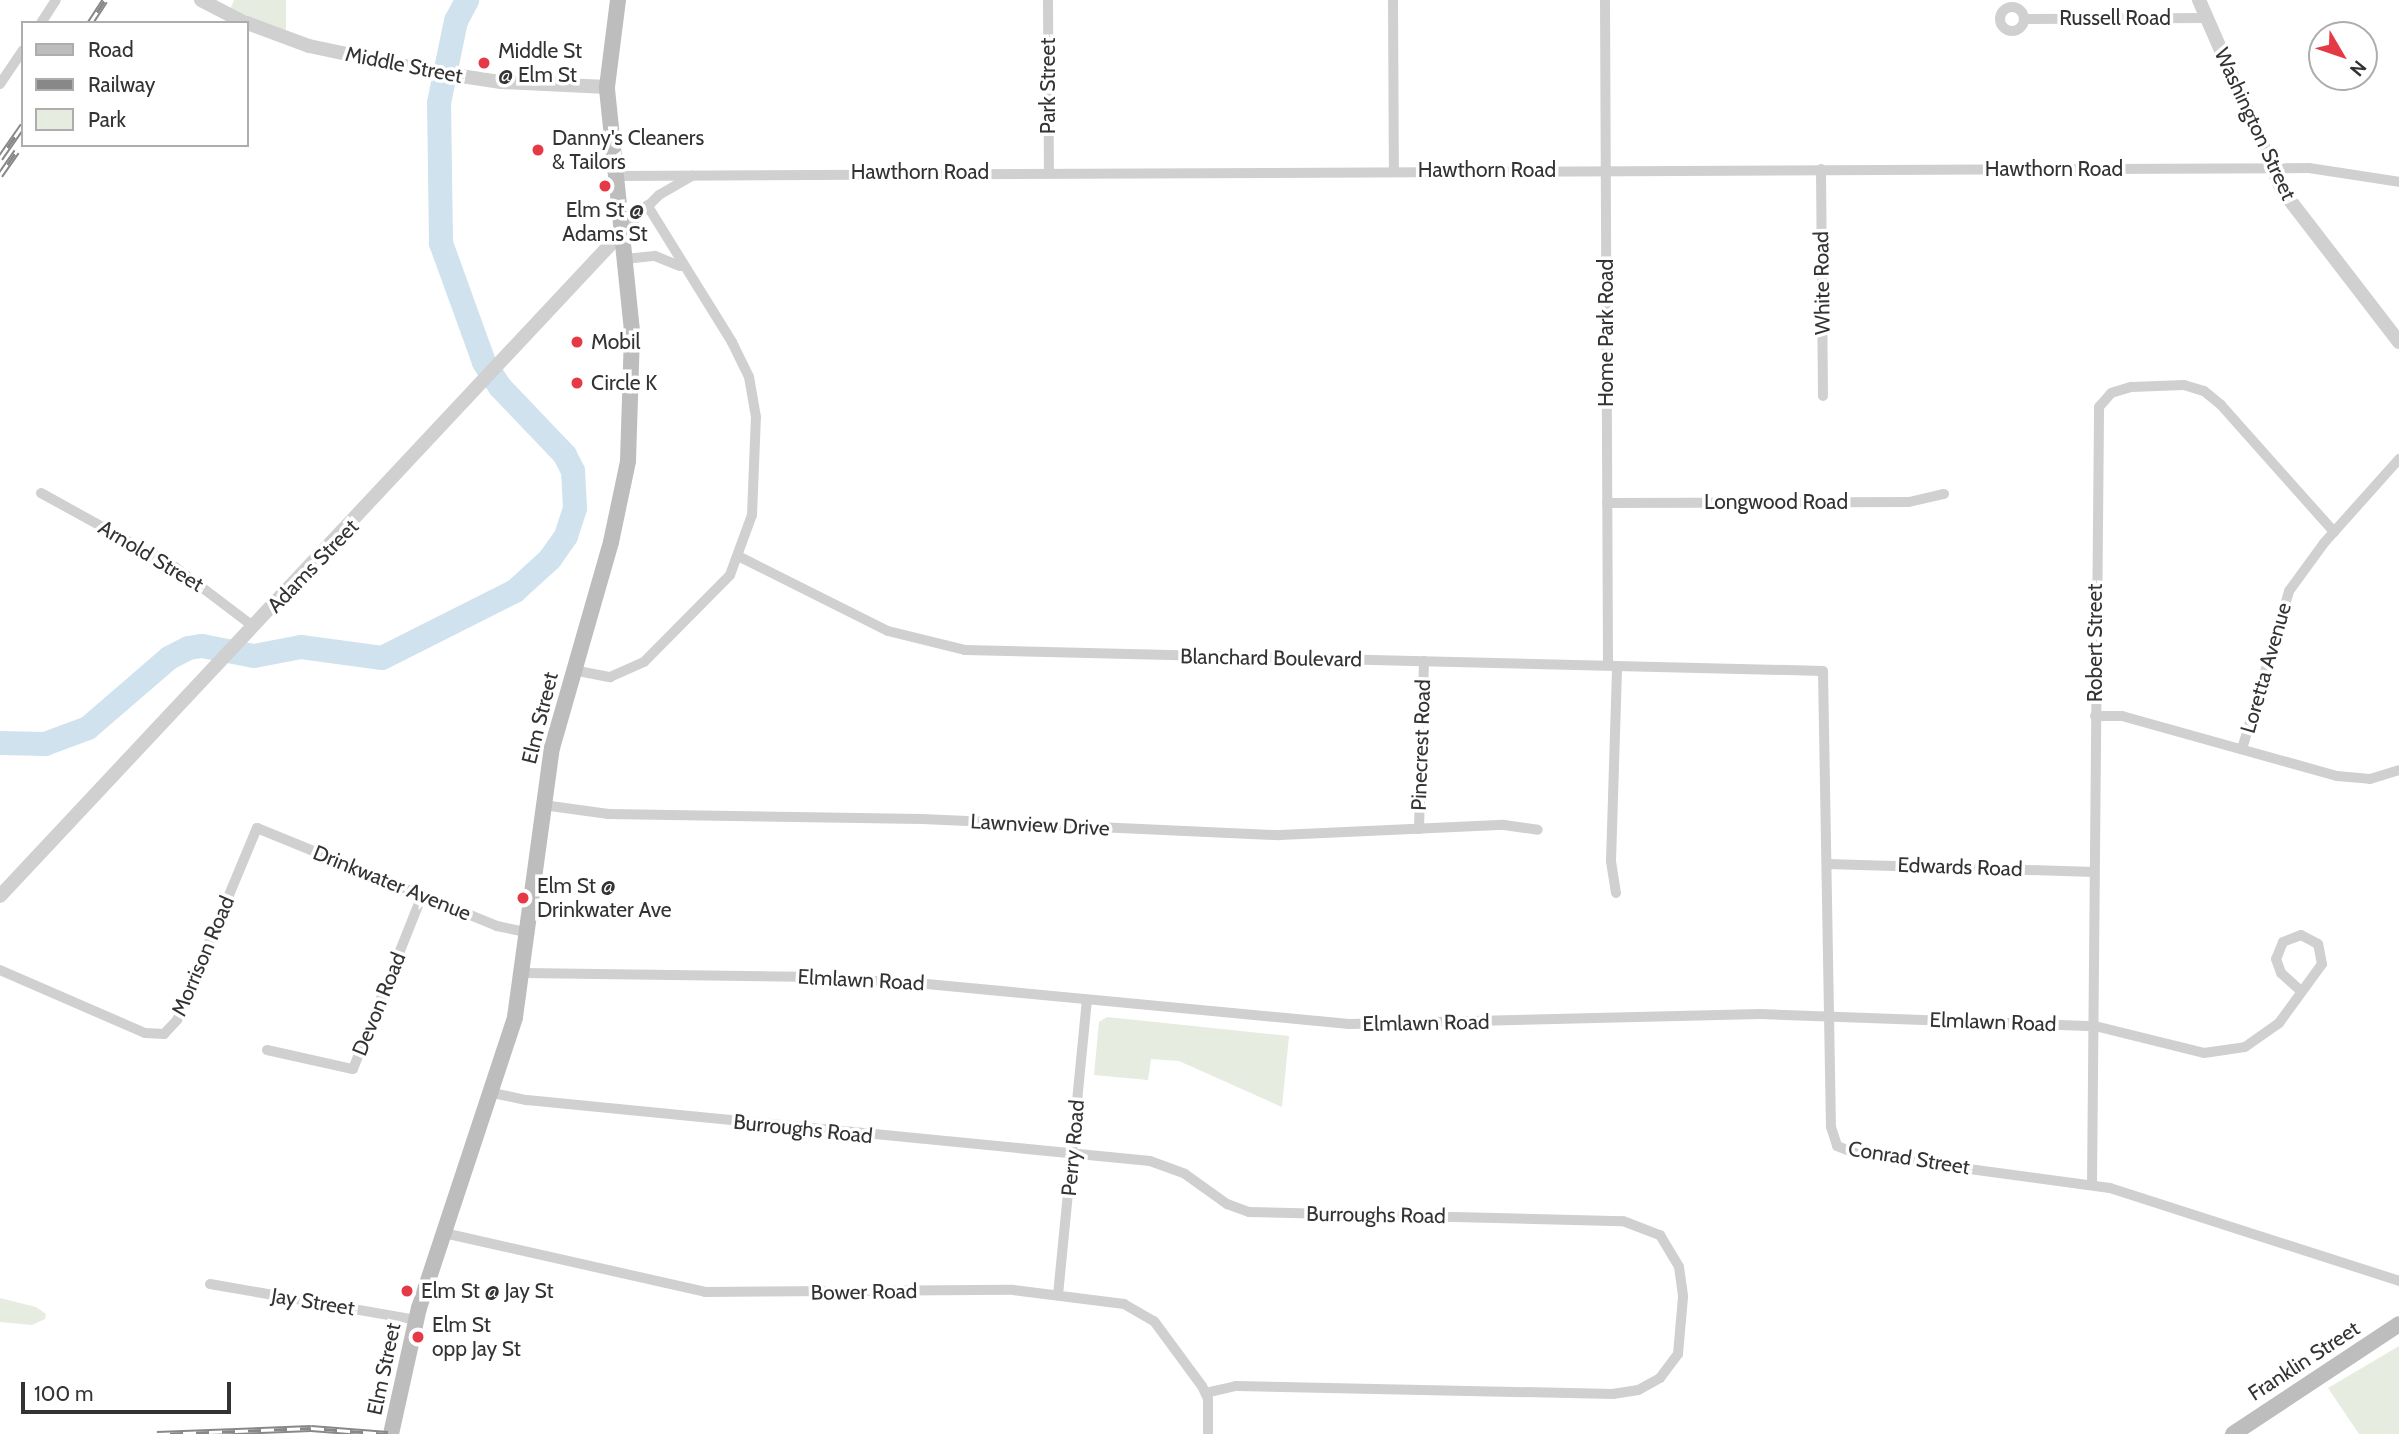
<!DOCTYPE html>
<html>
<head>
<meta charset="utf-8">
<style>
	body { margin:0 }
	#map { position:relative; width:2399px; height:1434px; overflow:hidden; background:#fff; font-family:Cabin,sans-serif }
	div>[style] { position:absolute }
	.green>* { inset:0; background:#e6ecdf }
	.river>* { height:24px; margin:-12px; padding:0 12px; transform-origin:12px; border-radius:12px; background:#cfe2ee }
	.minor>* { height:10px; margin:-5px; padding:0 5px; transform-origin:5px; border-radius:5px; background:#d0d0d0 }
	.minor>.ring { margin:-5px; padding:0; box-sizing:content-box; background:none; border:10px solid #d0d0d0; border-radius:50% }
	.tertiary>* { height:14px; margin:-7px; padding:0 7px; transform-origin:7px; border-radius:7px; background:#d0d0d0 }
	.secondary>* { height:16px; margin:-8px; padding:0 8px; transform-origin:8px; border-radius:8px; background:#bdbdbd }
	.rail>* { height:7px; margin-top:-3.5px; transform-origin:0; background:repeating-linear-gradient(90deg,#fff 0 13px,#888 0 26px); box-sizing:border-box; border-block:2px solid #888 }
	.dots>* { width:19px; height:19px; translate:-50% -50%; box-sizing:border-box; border:4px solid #fff; border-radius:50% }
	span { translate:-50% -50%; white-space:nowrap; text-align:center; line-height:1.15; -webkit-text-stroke:7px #fff; paint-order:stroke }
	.street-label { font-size:21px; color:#333 }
	.poi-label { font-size:21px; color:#333 }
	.left { translate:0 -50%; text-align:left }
	.legend { position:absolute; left:21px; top:21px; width:228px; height:126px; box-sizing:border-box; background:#fff; border:2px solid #adadad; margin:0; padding:9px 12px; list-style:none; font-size:21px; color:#333 }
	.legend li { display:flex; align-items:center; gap:14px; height:35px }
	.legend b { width:35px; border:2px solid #adadad }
	.north { position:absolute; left:2308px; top:21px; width:70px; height:70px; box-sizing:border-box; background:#fff; border:2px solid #adadad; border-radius:50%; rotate:129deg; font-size:19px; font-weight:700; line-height:28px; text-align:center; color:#333 }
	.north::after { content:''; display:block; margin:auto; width:24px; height:32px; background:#e63946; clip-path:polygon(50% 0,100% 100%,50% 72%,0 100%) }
	.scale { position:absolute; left:21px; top:1382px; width:210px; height:32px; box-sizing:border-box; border:4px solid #333; border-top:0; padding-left:9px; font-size:21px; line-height:24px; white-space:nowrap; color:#333; -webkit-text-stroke:5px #fff; paint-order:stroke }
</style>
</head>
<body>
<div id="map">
	<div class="green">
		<div style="clip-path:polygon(234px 0,286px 0,286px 29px,275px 35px,228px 15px)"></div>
		<div style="clip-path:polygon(1107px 1017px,1289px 1036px,1282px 1107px,1179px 1061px,1151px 1059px,1148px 1080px,1094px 1075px,1099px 1022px)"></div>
		<div style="clip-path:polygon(0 1298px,36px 1307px,46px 1314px,45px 1319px,32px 1325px,0 1322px)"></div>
		<div style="clip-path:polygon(2399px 1346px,2399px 1434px,2359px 1434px,2328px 1388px)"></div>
	</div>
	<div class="river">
		<div style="left:0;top:743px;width:45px;rotate:1.3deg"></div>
		<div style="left:45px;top:744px;width:46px;rotate:-20.4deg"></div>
		<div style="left:88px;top:728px;width:107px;rotate:-40.8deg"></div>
		<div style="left:169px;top:658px;width:22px;rotate:-27deg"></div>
		<div style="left:189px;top:648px;width:13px;rotate:-9deg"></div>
		<div style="left:202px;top:646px;width:53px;rotate:10.9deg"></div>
		<div style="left:254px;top:656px;width:48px;rotate:-10.8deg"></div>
		<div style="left:301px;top:647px;width:82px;rotate:7.7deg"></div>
		<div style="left:382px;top:658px;width:149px;rotate:-26.7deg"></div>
		<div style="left:515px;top:591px;width:47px;rotate:-42.4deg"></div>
		<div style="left:550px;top:559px;width:28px;rotate:-55deg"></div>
		<div style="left:566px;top:536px;width:29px;rotate:-72deg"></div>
		<div style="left:575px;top:508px;width:37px;rotate:-93deg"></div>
		<div style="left:573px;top:471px;width:18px;rotate:-117deg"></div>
		<div style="left:565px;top:455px;width:94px;rotate:-133.7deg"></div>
		<div style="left:500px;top:387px;width:30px;rotate:-123deg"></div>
		<div style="left:484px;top:362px;width:127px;rotate:-109.9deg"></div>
		<div style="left:441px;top:243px;width:140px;rotate:-90.8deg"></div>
		<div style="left:439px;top:103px;width:84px;rotate:-78.3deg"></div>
		<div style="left:456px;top:21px;width:24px;rotate:-62deg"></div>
	</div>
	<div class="minor">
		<div style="left:1048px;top:0;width:171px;rotate:89.7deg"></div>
		<div style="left:1393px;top:0;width:170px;rotate:89.7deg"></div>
		<div style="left:1605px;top:0;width:665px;rotate:89.74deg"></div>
		<div class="ring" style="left:2000px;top:7px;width:14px;height:14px"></div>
		<div style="left:2024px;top:19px;width:183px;rotate:-0.3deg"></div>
		<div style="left:41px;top:23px;width:27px;rotate:-57deg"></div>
		<div style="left:0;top:84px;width:41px;rotate:-55.9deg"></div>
		<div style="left:1821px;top:169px;width:227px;rotate:89.5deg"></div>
		<div style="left:617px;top:176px;width:1692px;rotate:-0.27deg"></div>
		<div style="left:2309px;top:168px;width:91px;rotate:8.8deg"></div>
		<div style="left:622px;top:232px;width:52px;rotate:-45deg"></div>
		<div style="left:659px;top:195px;width:39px;rotate:-30deg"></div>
		<div style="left:625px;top:259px;width:30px;rotate:-6deg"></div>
		<div style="left:655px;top:256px;width:27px;rotate:22deg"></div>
		<div style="left:41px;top:493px;width:153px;rotate:28.9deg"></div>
		<div style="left:175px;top:567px;width:99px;rotate:37.2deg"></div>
		<div style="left:1607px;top:503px;width:302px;rotate:-0.2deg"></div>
		<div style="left:1909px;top:502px;width:36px;rotate:-13deg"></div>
		<div style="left:740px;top:557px;width:165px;rotate:26.6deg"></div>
		<div style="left:888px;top:631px;width:79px;rotate:13.9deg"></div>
		<div style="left:965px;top:650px;width:858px;rotate:1.4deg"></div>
		<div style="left:1823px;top:671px;width:456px;rotate:89deg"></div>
		<div style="left:1831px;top:1127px;width:20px;rotate:72deg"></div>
		<div style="left:1837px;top:1146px;width:22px;rotate:21deg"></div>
		<div style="left:1858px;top:1154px;width:254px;rotate:7.7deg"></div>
		<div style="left:2110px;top:1188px;width:304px;rotate:17.8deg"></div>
		<div style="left:573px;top:670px;width:38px;rotate:11deg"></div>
		<div style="left:610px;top:677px;width:37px;rotate:-24deg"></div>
		<div style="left:644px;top:662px;width:122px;rotate:-45.3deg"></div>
		<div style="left:730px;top:575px;width:64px;rotate:-69.9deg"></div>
		<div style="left:752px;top:515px;width:98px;rotate:-87.7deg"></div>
		<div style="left:756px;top:417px;width:41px;rotate:-99.9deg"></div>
		<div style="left:749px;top:377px;width:39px;rotate:-116deg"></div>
		<div style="left:732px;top:342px;width:161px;rotate:-121.8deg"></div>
		<div style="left:2095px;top:716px;width:27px"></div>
		<div style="left:2122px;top:716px;width:223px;rotate:15.6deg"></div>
		<div style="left:2337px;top:776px;width:33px;rotate:5deg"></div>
		<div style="left:2370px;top:779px;width:30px;rotate:-17deg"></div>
		<div style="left:2242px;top:749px;width:165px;rotate:-73.4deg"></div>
		<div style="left:2289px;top:591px;width:59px;rotate:-53.9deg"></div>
		<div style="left:2324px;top:543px;width:113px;rotate:-48.2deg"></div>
		<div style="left:543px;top:805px;width:66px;rotate:7.9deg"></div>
		<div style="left:608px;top:814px;width:314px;rotate:0.9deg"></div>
		<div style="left:922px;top:819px;width:358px;rotate:2.6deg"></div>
		<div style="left:1280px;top:835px;width:224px;rotate:-2.6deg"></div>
		<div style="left:1504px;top:825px;width:34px;rotate:8deg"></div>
		<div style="left:1419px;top:829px;width:168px;rotate:-88.3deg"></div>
		<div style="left:1827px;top:864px;width:267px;rotate:1.7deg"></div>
		<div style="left:1616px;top:893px;width:32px;rotate:-99deg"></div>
		<div style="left:1611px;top:861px;width:195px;rotate:-88.2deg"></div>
		<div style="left:0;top:970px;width:158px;rotate:23.5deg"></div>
		<div style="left:145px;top:1033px;width:19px;rotate:3deg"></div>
		<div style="left:164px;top:1034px;width:19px;rotate:-47deg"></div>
		<div style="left:177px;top:1020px;width:208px;rotate:-67.4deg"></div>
		<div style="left:257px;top:828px;width:259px;rotate:22.2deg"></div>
		<div style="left:497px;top:926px;width:33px;rotate:12deg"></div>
		<div style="left:523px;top:973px;width:277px;rotate:0.8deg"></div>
		<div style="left:800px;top:977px;width:116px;rotate:3deg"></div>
		<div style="left:916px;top:983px;width:435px;rotate:5.4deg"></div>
		<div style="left:1349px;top:1024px;width:411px;rotate:-1.4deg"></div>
		<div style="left:1760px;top:1014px;width:335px;rotate:2.1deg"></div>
		<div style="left:2095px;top:1026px;width:112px;rotate:13.9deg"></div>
		<div style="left:2204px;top:1053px;width:41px;rotate:-8.3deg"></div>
		<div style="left:2245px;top:1047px;width:42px;rotate:-35.2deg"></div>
		<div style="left:2279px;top:1023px;width:73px;rotate:-53.9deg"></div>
		<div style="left:2322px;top:964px;width:20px;rotate:-101deg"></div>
		<div style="left:2318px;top:944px;width:19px;rotate:-152deg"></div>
		<div style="left:2301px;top:935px;width:19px;rotate:159deg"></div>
		<div style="left:2283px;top:942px;width:18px;rotate:112deg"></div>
		<div style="left:2276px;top:959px;width:15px;rotate:70deg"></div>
		<div style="left:2281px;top:973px;width:25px;rotate:42deg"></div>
		<div style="left:267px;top:1050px;width:88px;rotate:12.5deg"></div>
		<div style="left:353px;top:1069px;width:186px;rotate:-68.3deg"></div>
		<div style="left:493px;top:1093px;width:35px;rotate:12deg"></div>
		<div style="left:527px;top:1100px;width:626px;rotate:5.59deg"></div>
		<div style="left:1150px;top:1161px;width:37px;rotate:20deg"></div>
		<div style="left:1185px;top:1174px;width:52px;rotate:35.5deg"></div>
		<div style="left:1227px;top:1204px;width:23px;rotate:20deg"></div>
		<div style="left:1249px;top:1212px;width:374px;rotate:1.4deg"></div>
		<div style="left:1623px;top:1221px;width:40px;rotate:21deg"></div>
		<div style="left:1660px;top:1235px;width:37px;rotate:59deg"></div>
		<div style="left:1679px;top:1267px;width:30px;rotate:82deg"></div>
		<div style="left:1683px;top:1297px;width:57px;rotate:95deg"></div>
		<div style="left:1678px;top:1354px;width:30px;rotate:127deg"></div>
		<div style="left:1660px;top:1378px;width:25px;rotate:151deg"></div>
		<div style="left:1638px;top:1390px;width:24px;rotate:171deg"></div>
		<div style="left:1614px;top:1394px;width:378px;rotate:-178.8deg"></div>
		<div style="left:1236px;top:1386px;width:31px;rotate:167deg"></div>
		<div style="left:2092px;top:1185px;width:778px;rotate:-89.48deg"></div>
		<div style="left:2099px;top:407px;width:18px;rotate:-49deg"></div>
		<div style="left:2111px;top:393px;width:21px;rotate:-17deg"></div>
		<div style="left:2131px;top:387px;width:53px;rotate:-2.2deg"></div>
		<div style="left:2184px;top:385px;width:21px;rotate:17deg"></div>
		<div style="left:2204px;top:391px;width:22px;rotate:39deg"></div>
		<div style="left:2221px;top:405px;width:170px;rotate:48.3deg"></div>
		<div style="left:444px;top:1233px;width:268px;rotate:12.7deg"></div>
		<div style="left:705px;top:1292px;width:308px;rotate:-0.4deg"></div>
		<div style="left:1013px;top:1290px;width:112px;rotate:7.2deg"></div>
		<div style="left:1124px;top:1304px;width:34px;rotate:30deg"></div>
		<div style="left:1154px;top:1321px;width:81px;rotate:53.6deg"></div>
		<div style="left:1202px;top:1386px;width:14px;rotate:65deg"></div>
		<div style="left:1208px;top:1399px;width:35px;rotate:90deg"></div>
		<div style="left:210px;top:1284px;width:209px;rotate:9.9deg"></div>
		<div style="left:1058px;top:1295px;width:296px;rotate:-84.4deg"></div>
	</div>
	<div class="tertiary">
		<div style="left:201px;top:0;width:50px;rotate:27.6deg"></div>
		<div style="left:2199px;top:0;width:207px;rotate:66.4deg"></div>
		<div style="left:2282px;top:190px;width:192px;rotate:52.4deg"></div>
		<div style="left:247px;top:23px;width:66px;rotate:20.4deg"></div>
		<div style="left:309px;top:46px;width:122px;rotate:11.9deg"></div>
		<div style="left:428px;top:71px;width:74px;rotate:8.6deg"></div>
		<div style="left:501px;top:82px;width:106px;rotate:2.7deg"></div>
		<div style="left:0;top:896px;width:910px;rotate:-46.87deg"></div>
	</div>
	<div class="secondary">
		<div style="left:391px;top:1434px;width:129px;rotate:-77.5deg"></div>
		<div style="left:419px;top:1308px;width:306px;rotate:-71.7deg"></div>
		<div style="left:515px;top:1017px;width:272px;rotate:-82.2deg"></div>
		<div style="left:552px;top:748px;width:214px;rotate:-74deg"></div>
		<div style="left:611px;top:542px;width:83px;rotate:-78.1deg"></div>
		<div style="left:628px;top:461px;width:130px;rotate:-88.2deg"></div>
		<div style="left:632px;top:331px;width:245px;rotate:-95.9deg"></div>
		<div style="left:607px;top:87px;width:88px;rotate:-82.8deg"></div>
		<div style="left:2233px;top:1434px;width:199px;rotate:-33.5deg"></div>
	</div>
	<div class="rail">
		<div style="left:90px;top:23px;width:27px;rotate:-57deg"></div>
		<div style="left:0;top:158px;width:40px;rotate:-55.1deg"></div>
		<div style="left:0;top:175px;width:29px;rotate:-55deg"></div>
		<div style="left:157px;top:1434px;width:154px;rotate:-2.2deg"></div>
		<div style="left:311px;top:1428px;width:77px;rotate:4.5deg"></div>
	</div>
	<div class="dots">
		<div style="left:484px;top:63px;background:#e63946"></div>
		<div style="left:538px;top:150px;background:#e63946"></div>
		<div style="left:605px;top:186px;background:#e63946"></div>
		<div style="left:577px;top:342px;background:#e63946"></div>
		<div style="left:577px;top:383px;background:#e63946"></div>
		<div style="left:523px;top:898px;background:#e63946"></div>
		<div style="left:407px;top:1291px;background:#e63946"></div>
		<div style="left:418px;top:1337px;background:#e63946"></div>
	</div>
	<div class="street-label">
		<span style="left:2115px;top:18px">Russell Road</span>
		<span style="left:404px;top:65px;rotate:11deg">Middle Street</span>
		<span style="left:1048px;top:86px;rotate:-90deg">Park Street</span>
		<span style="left:2255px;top:124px;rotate:65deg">Washington Street</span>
		<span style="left:2054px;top:169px">Hawthorn Road</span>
		<span style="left:1487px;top:170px">Hawthorn Road</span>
		<span style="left:920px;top:172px">Hawthorn Road</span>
		<span style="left:1822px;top:283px;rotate:-91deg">White Road</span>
		<span style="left:1606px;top:333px;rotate:-90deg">Home Park Road</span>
		<span style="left:1776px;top:502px">Longwood Road</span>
		<span style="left:151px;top:556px;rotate:31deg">Arnold Street</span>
		<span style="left:313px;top:566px;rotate:-46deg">Adams Street</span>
		<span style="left:2095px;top:643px;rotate:-90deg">Robert Street</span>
		<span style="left:1271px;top:658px;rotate:1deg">Blanchard Boulevard</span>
		<span style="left:2266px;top:668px;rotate:-74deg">Loretta Avenue</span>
		<span style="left:540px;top:718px;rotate:-76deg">Elm Street</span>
		<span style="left:1421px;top:745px;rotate:-88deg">Pinecrest Road</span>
		<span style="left:1040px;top:825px;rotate:3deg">Lawnview Drive</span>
		<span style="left:1960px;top:867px;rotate:2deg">Edwards Road</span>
		<span style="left:392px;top:883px;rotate:22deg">Drinkwater Avenue</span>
		<span style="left:203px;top:956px;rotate:-67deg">Morrison Road</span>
		<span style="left:861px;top:980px;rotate:3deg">Elmlawn Road</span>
		<span style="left:379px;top:1004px;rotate:-68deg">Devon Road</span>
		<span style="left:1993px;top:1022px;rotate:2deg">Elmlawn Road</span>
		<span style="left:1426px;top:1023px;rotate:-1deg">Elmlawn Road</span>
		<span style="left:803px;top:1129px;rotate:6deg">Burroughs Road</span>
		<span style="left:1073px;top:1148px;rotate:-85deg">Perry Road</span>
		<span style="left:1909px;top:1158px;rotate:9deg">Conrad Street</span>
		<span style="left:1376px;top:1215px;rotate:1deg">Burroughs Road</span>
		<span style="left:864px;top:1292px;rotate:-1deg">Bower Road</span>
		<span style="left:313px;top:1302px;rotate:9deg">Jay Street</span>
		<span style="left:2304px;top:1361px;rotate:-33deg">Franklin Street</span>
		<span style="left:384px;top:1369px;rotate:-78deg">Elm Street</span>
	</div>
	<div class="poi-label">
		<span class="left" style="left:498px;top:63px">Middle St<br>@ Elm St</span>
		<span class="left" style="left:552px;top:150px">Danny's Cleaners<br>&amp; Tailors</span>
		<span style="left:605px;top:222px">Elm St @<br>Adams St</span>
		<span class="left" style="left:591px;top:342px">Mobil</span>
		<span class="left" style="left:591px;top:383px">Circle K</span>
		<span class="left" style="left:537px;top:898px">Elm St @<br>Drinkwater Ave</span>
		<span class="left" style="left:421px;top:1291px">Elm St @ Jay St</span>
		<span class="left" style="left:432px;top:1337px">Elm St<br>opp Jay St</span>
	</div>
	<ul class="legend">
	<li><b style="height:9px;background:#bdbdbd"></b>Road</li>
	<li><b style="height:9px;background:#888"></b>Railway</li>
	<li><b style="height:19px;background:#e6ecdf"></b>Park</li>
	</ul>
	<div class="north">N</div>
	<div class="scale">100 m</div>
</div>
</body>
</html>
